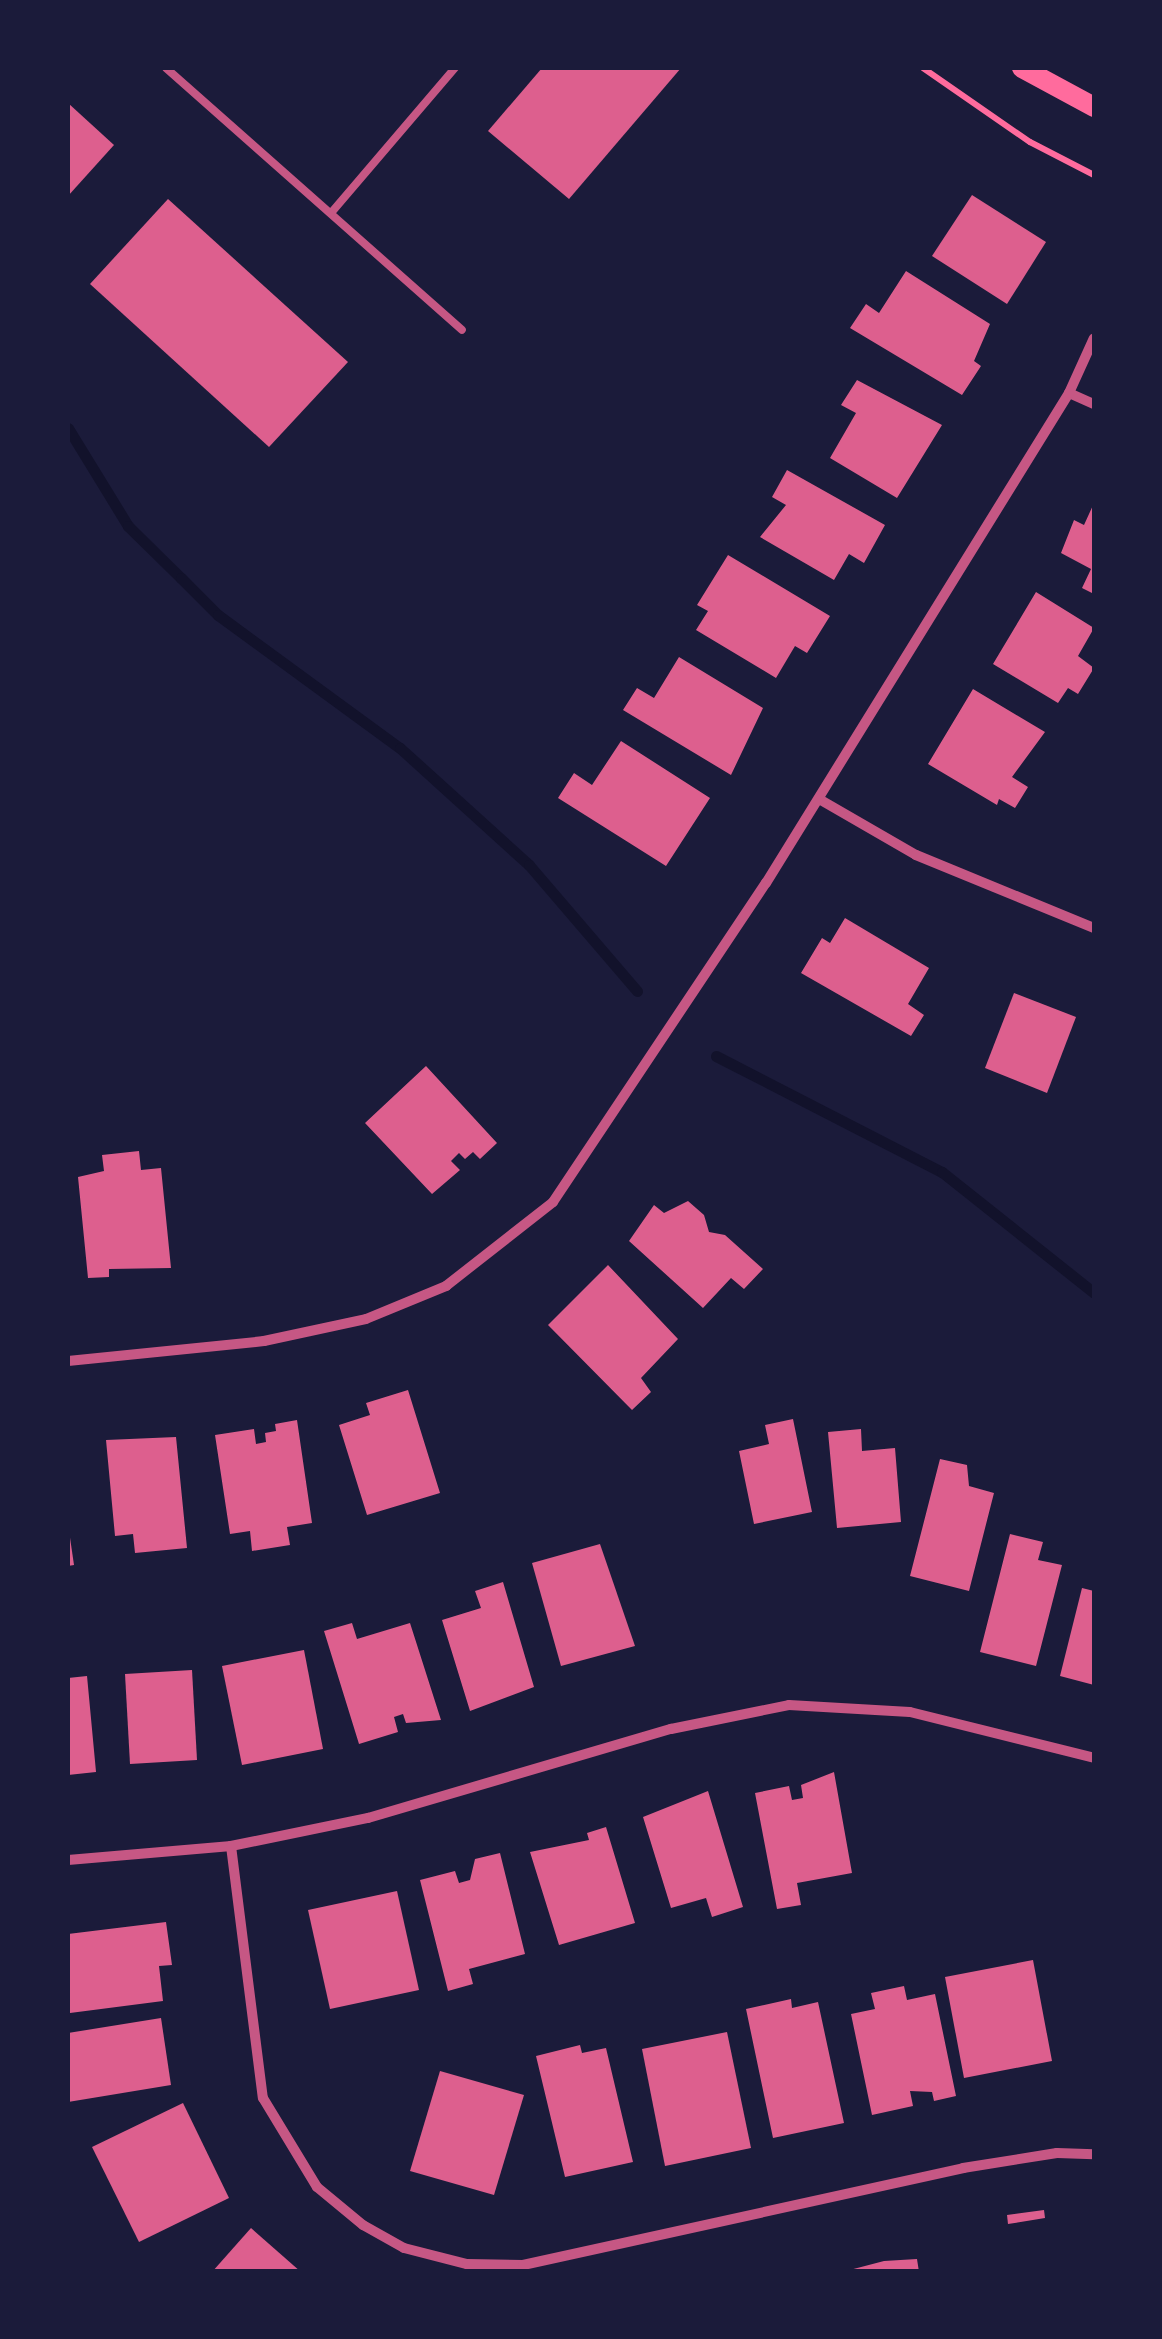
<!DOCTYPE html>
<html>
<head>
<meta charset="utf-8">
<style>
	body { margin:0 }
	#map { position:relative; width:1162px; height:2339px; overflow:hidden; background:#1b1b3a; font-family:Lato,sans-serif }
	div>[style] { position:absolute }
	.stream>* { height:11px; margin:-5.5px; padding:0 5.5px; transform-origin:5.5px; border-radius:5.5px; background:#12122b }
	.building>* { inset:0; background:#dd5f8e }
	.path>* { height:6px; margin:-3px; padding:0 3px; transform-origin:3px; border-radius:3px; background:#ff6b9d }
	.service>* { height:8px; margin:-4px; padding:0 4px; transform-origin:4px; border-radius:4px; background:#c65784 }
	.minor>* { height:10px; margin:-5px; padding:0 5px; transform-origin:5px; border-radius:5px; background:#c65784 }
	.secondary>* { height:20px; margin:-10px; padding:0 10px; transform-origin:10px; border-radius:10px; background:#ff6b9d }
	span { translate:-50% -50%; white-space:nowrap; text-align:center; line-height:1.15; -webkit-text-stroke:10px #1b1b3a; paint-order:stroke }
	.frame { position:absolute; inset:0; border:70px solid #1b1b3a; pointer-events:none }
</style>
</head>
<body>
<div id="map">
	<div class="stream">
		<div style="left:68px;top:428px;width:115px;rotate:58.5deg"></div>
		<div style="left:128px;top:526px;width:74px;rotate:44.5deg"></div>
		<div style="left:181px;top:578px;width:52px;rotate:45deg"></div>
		<div style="left:218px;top:615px;width:225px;rotate:36.2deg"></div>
		<div style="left:400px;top:748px;width:174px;rotate:42.2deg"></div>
		<div style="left:529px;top:865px;width:166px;rotate:49.4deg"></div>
		<div style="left:716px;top:1056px;width:254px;rotate:27.2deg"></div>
		<div style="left:942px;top:1172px;width:194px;rotate:38.5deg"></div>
	</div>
	<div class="building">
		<div style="clip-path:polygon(542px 68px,681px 68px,569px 199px,488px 131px)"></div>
		<div style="clip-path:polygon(68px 103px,114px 145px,68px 196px)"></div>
		<div style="clip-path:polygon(972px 195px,1046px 242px,1007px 304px,932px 256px)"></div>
		<div style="clip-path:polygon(168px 199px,348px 362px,269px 447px,90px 284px)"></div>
		<div style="clip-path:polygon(906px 271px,990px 324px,974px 361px,981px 366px,962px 395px,850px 328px,866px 304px,879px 313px)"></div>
		<div style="clip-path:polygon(857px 380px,942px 425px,897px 498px,830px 458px,856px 413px,841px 405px)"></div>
		<div style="clip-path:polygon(787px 470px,885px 525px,864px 563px,849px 554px,834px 580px,760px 537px,786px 505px,772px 497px)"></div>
		<div style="clip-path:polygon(1094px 503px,1094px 594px,1082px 588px,1091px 569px,1061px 553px,1074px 520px,1084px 525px)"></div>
		<div style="clip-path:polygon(728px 555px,830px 616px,807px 653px,795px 646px,776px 678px,696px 630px,708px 611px,697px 605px)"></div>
		<div style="clip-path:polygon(1036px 592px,1094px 628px,1078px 656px,1094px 668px,1078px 694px,1068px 688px,1058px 703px,993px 664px)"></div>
		<div style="clip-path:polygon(679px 657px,763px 708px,731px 775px,623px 710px,637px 688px,654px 698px)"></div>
		<div style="clip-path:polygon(973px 689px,1045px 732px,1012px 777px,1028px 787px,1015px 808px,999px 799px,997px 805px,928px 764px)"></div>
		<div style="clip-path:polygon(621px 741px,710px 798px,666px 866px,558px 798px,574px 773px,592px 785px)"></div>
		<div style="clip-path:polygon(845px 918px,929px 968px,908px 1004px,924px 1015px,911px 1036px,801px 973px,822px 938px,830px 943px)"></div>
		<div style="clip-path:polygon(1014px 993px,1076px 1017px,1047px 1093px,985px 1068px)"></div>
		<div style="clip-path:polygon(426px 1066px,497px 1143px,480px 1159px,473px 1152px,465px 1159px,459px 1153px,451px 1161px,460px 1170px,432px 1194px,365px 1123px)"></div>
		<div style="clip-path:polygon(139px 1151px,141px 1170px,161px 1168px,171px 1268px,109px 1269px,109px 1277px,88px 1278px,78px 1177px,104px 1171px,102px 1155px)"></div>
		<div style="clip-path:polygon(688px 1201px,704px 1215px,709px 1232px,725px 1235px,763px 1269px,744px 1289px,731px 1278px,703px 1308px,629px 1241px,654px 1205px,664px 1213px)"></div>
		<div style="clip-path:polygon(608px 1265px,678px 1339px,641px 1378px,651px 1392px,632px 1410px,548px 1325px)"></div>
		<div style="clip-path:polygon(408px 1390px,440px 1493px,367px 1515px,339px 1425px,370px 1415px,366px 1403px)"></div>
		<div style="clip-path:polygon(793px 1419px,812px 1512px,754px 1524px,739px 1451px,769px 1444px,765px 1425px)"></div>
		<div style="clip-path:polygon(297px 1420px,312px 1523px,287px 1527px,290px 1545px,252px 1551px,250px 1531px,230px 1534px,215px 1435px,254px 1429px,256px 1444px,266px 1442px,265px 1433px,276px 1431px,275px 1424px)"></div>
		<div style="clip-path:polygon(861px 1429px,862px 1451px,895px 1448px,901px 1522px,837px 1528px,828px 1432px)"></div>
		<div style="clip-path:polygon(176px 1437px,187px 1548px,135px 1553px,133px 1534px,115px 1536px,106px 1440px)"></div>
		<div style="clip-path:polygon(940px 1459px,967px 1465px,969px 1486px,994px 1493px,969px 1591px,910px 1576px)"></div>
		<div style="clip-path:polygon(68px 1524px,74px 1565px,68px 1566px)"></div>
		<div style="clip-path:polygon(1010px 1534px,1043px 1542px,1038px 1560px,1062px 1565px,1036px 1666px,980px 1652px)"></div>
		<div style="clip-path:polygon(600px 1544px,635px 1646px,561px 1666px,532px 1563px)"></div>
		<div style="clip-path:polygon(503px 1582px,534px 1687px,470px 1711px,442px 1620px,481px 1608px,475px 1591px)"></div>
		<div style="clip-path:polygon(1082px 1588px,1094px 1591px,1094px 1685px,1060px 1676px)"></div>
		<div style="clip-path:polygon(352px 1623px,357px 1639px,410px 1623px,441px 1720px,406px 1723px,403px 1714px,394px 1717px,398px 1732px,359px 1744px,324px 1631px)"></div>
		<div style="clip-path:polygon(304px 1650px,323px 1749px,242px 1765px,222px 1666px)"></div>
		<div style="clip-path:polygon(192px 1670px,197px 1760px,130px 1764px,125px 1674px)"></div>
		<div style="clip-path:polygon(87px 1676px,96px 1772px,68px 1775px,68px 1678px)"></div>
		<div style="clip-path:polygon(834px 1772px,852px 1873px,797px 1883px,801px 1905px,777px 1909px,755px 1793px,789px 1786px,792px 1800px,803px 1798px,801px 1785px)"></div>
		<div style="clip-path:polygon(708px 1791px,743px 1907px,712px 1917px,706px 1898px,671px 1908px,643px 1817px)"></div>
		<div style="clip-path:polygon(606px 1827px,635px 1923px,559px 1945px,530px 1852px,589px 1840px,587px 1833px)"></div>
		<div style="clip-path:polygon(500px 1853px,525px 1954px,469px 1969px,473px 1984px,448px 1991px,420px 1880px,455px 1871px,459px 1883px,470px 1880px,475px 1859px)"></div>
		<div style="clip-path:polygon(397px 1891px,419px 1990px,330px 2009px,308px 1910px)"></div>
		<div style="clip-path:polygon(166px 1922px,172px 1965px,159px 1966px,163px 2001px,70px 2013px,68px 1934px)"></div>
		<div style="clip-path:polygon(1033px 1960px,1052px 2061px,964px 2078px,945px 1977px)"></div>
		<div style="clip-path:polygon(904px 1986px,907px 2000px,935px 1994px,956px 2096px,934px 2101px,932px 2092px,910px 2091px,913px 2106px,872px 2115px,851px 2014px,875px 2009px,871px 1993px)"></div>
		<div style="clip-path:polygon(791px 1999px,792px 2008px,818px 2002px,844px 2123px,773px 2138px,746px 2009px)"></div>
		<div style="clip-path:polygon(161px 2018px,171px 2085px,68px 2102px,68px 2033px)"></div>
		<div style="clip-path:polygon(727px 2032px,751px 2148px,665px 2166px,642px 2049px)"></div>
		<div style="clip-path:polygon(580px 2045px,582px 2053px,606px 2048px,633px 2162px,565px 2177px,536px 2056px)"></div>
		<div style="clip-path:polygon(440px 2071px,524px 2095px,494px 2195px,410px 2171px)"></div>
		<div style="clip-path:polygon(183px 2103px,229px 2198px,139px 2242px,92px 2147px)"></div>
		<div style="clip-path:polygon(1044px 2210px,1045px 2218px,1008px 2224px,1007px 2215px)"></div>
		<div style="clip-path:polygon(251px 2228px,301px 2272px,212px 2272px)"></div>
		<div style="clip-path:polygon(917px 2259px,919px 2272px,842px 2272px,884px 2261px)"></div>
	</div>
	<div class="path">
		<div style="left:923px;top:68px;width:130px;rotate:34.7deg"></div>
		<div style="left:1030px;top:142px;width:72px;rotate:27.3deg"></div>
	</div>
	<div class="service">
		<div style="left:166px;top:68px;width:395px;rotate:41.5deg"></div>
		<div style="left:331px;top:213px;width:191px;rotate:-49.5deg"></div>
	</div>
	<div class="minor">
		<div style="left:1069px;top:393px;width:27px;rotate:24deg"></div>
		<div style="left:819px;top:799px;width:112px;rotate:30deg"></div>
		<div style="left:916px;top:855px;width:192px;rotate:22.3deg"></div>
		<div style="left:68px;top:1361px;width:197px;rotate:-5.8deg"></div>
		<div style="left:264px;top:1341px;width:104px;rotate:-12.2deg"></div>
		<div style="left:366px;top:1319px;width:87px;rotate:-22.4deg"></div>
		<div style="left:446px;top:1286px;width:136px;rotate:-38.1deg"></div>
		<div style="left:553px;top:1202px;width:384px;rotate:-56.3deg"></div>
		<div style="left:766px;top:883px;width:576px;rotate:-58.27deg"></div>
		<div style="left:1069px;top:393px;width:60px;rotate:-65.6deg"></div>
		<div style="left:231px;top:1846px;width:254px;rotate:82.8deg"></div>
		<div style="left:263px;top:2098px;width:104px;rotate:58.8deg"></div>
		<div style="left:317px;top:2187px;width:60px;rotate:39.6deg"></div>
		<div style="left:363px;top:2225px;width:47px;rotate:29.3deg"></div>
		<div style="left:404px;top:2248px;width:65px;rotate:14.3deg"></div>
		<div style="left:467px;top:2264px;width:56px;rotate:1deg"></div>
		<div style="left:523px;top:2265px;width:451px;rotate:-12.4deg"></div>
		<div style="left:963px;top:2168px;width:95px;rotate:-9.1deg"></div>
		<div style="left:1057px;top:2153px;width:37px;rotate:2deg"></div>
		<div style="left:68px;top:1860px;width:164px;rotate:-4.9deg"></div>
		<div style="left:231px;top:1846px;width:140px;rotate:-11.6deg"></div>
		<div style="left:368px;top:1818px;width:316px;rotate:-16.4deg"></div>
		<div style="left:671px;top:1729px;width:120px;rotate:-11.5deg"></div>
		<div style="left:789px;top:1705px;width:121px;rotate:3.3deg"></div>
		<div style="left:910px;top:1712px;width:190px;rotate:14deg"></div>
	</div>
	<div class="secondary">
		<div style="left:1022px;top:68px;width:82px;rotate:28.4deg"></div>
	</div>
	<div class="frame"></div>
</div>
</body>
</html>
